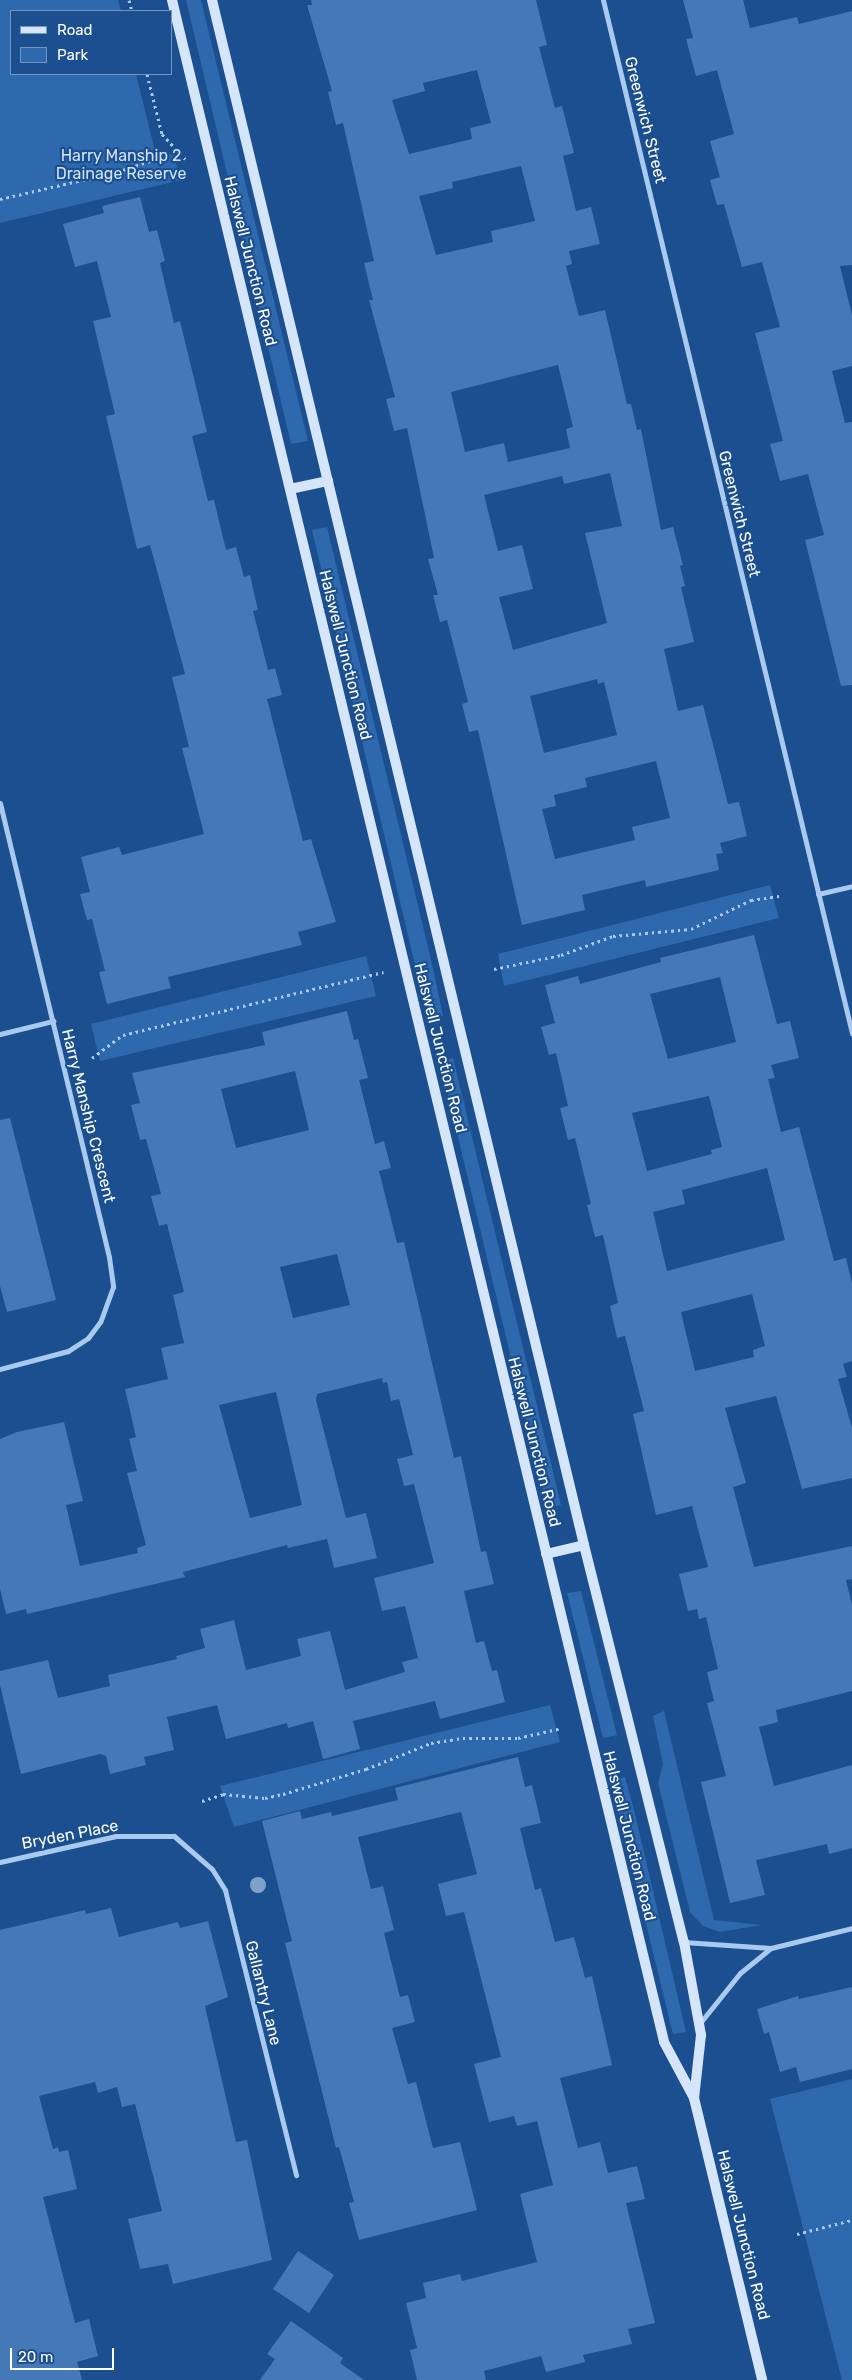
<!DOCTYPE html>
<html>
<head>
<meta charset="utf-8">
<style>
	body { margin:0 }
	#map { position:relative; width:852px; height:2380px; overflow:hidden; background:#1b4f8f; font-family:Rubik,sans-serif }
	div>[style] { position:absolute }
	.green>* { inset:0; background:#2e69ad }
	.building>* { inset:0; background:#4478b7 }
	.path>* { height:3px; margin-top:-1.5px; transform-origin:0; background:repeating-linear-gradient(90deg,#a9c9ee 0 2.5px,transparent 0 6.5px) }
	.street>* { height:5px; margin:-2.5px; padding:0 2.5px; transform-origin:2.5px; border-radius:2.5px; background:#a9c9ee }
	.secondary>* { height:10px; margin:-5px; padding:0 5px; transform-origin:5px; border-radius:5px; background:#d6e6fa }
	.trees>* { width:16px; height:16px; margin:-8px; border-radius:50%; background:#7ea0ca }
	span { translate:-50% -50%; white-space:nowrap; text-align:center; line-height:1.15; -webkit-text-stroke:4.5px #1b4f8f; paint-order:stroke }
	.street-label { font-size:16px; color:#fff }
	.park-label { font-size:16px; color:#cfe3fa }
	.legend { position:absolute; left:10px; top:10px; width:162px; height:65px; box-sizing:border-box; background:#1b4f8f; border:1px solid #7695bc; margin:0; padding:6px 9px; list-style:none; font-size:15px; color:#fff }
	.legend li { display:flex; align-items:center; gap:10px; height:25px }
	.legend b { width:25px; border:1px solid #7695bc }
	.scale { position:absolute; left:10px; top:2348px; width:104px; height:22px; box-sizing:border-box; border:2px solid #fff; border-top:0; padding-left:6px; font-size:15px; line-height:18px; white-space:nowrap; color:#fff; -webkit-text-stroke:4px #1b4f8f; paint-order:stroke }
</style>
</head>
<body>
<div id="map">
	<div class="green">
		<div style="clip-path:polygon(0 0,118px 0,121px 11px,11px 11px,11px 74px,136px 74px,154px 147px,174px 156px,181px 180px,0 223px)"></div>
		<div style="clip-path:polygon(186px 0,201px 0,308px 441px,291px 444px)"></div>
		<div style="clip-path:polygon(327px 527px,433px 968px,443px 1016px,430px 1019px,415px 965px,312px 530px)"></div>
		<div style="clip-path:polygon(770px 885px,779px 918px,504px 986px,498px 954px)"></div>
		<div style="clip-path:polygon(366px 956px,376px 996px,100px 1061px,91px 1024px)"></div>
		<div style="clip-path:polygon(453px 1058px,561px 1505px,547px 1508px,440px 1062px)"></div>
		<div style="clip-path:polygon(581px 1591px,617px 1735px,603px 1738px,567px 1593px)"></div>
		<div style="clip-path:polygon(550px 1705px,560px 1742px,234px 1827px,220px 1786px)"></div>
		<div style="clip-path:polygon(664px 1711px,714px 1920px,762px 1925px,720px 1932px,703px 1926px,690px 1912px,658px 1783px,663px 1764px,653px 1716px)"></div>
		<div style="clip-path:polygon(625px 1777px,634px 1810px,686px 2032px,673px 2034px,620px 1818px,612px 1780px)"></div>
		<div style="clip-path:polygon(852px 2079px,852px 2380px,842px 2380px,770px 2099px)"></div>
	</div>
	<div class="building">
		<div style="clip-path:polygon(evenodd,311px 0,536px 0,547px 45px,539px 47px,555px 108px,562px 106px,574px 153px,563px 156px,576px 211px,591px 207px,600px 244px,569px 251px,572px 264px,566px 266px,579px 316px,605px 310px,627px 404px,631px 404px,637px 430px,641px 429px,661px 530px,673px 527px,683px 565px,680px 566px,685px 586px,681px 587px,694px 642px,664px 649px,678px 711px,703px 705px,728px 804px,739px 802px,747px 836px,720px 843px,723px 853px,716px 854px,719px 870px,646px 887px,645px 880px,582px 895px,585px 910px,522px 925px,478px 730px,469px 732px,462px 704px,468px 702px,447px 620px,440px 622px,433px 595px,438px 595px,428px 559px,434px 558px,407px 428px,394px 431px,386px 399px,395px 397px,369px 300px,373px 300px,364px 263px,374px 261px,343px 123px,336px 125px,328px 92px,332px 91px,307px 5px,312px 5px,311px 0,477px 70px,491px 123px,470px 128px,472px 139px,409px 154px,392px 100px,425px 91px,423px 83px,477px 70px,311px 0,521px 166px,535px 221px,491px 231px,493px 242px,436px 255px,419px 196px,453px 188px,452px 182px,521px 166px,311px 0,558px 365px,573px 427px,566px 429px,570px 448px,508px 462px,504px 443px,465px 452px,451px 392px,558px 365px,311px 0,610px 473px,622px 526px,585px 533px,607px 623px,513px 650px,499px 597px,533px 589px,522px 545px,498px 551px,484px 495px,562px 476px,564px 484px,610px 473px,311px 0,597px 679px,598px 684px,604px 682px,617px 735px,544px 753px,530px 696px,597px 679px,311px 0,656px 761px,670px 818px,632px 827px,635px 840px,555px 859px,542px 809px,556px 806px,554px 795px,587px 787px,585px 778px,656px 761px)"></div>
		<div style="clip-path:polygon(683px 0,743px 0,750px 28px,797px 17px,799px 24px,852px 11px,852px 265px,840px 266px,852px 315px,852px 366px,832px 371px,845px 423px,852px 422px,852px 685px,841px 686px,805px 540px,824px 535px,808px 474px,780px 481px,770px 444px,783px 441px,755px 333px,780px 327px,762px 262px,742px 267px,724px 204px,717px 205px,710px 180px,720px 177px,710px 141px,734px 134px,717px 70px,696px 76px,686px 39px,693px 38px)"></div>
		<div style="clip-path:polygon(140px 197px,149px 232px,157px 230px,165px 261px,160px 263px,174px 323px,180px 321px,207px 432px,192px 436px,208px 501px,214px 500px,226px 550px,236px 547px,244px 577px,250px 575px,258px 610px,253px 611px,268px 670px,275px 668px,282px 695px,267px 699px,303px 841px,311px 839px,336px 922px,298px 932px,302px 945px,168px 977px,171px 988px,107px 1004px,99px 972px,105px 971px,92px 919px,87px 920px,80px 894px,90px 892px,81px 857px,119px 847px,122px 855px,204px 834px,182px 748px,189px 747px,172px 677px,185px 674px,150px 545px,137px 549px,106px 416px,115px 414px,93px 321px,111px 317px,97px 261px,75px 267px,63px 224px,104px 213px,102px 206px)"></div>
		<div style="clip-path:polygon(evenodd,754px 935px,777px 1024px,790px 1021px,799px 1058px,771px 1065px,775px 1078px,768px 1079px,781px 1132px,799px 1127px,834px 1261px,846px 1258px,852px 1283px,852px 1361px,843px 1364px,847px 1377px,838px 1379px,852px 1428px,852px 1478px,802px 1489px,776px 1396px,725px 1408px,746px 1483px,733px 1487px,754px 1567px,852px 1546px,852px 1579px,846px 1580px,852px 1605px,852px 1691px,776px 1710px,778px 1722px,759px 1727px,774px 1786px,852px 1765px,852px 1848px,829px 1854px,827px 1844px,756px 1860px,765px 1895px,730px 1903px,701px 1782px,726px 1776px,707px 1703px,714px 1701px,707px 1672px,718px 1669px,706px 1617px,699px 1619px,697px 1609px,688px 1611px,679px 1574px,708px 1567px,692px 1506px,656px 1515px,633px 1414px,644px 1411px,625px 1336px,617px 1338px,610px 1306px,618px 1303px,603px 1235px,595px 1237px,587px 1205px,591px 1204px,575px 1138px,568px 1140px,560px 1108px,568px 1106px,556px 1053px,549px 1055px,541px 1027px,555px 1023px,545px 985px,578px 976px,580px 984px,661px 962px,660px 958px,754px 935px,720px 977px,736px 1042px,668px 1059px,650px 994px,720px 977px,754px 935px,709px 1096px,722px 1147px,711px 1150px,712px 1154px,647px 1171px,632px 1113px,709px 1096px,754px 935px,767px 1168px,785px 1240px,667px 1271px,653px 1212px,685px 1204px,682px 1190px,767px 1168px,754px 935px,752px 1294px,765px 1346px,753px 1350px,754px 1357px,695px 1371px,681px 1312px,752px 1294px)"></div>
		<div style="clip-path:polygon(evenodd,347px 1011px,354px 1040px,358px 1039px,368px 1078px,359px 1080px,375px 1144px,384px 1141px,391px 1168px,379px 1171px,397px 1243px,404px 1242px,454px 1458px,461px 1456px,481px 1552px,486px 1551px,494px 1584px,464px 1591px,476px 1643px,484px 1641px,492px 1671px,497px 1670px,505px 1702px,440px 1719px,435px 1701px,353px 1721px,360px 1749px,323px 1759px,313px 1721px,288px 1728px,287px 1723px,226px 1739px,217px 1705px,167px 1717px,174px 1750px,144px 1757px,146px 1765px,110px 1774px,106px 1756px,100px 1754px,21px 1774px,0 1685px,0 1671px,48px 1660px,58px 1698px,110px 1686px,108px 1675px,177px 1659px,176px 1656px,205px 1648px,200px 1629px,234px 1620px,246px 1670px,301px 1656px,297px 1639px,330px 1631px,345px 1690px,405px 1672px,402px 1662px,418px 1658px,405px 1606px,382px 1611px,374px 1578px,434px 1563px,414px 1484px,404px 1486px,397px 1459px,413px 1455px,399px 1399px,391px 1401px,387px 1382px,383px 1383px,382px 1378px,317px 1394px,316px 1400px,346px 1518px,366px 1513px,377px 1558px,334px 1568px,327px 1539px,288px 1548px,287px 1545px,183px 1572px,185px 1577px,27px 1614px,26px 1609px,6px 1614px,0 1589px,0 1439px,17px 1432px,64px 1422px,83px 1501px,66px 1505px,80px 1566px,138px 1553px,137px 1548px,146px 1545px,127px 1473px,137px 1471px,129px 1439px,136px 1437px,125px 1389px,168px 1379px,161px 1348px,184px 1343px,173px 1295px,184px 1292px,167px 1224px,159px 1226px,151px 1196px,161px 1194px,146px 1139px,140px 1140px,131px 1105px,140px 1103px,132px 1073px,265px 1045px,262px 1032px,347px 1011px,295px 1071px,309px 1130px,236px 1148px,221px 1089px,295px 1071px,347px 1011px,337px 1254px,350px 1305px,293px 1318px,280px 1267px,337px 1254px,347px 1011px,276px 1392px,302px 1505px,250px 1518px,219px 1405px,276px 1392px)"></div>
		<div style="clip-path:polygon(10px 1118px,56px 1300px,7px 1312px,0 1286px,0 1120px)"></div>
		<div style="clip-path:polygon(518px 1757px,525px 1787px,532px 1785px,541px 1823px,520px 1828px,535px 1890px,541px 1888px,555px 1942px,574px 1937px,585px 1978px,592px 1976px,612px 2065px,560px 2078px,578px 2148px,600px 2142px,608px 2173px,637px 2166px,645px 2199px,626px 2203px,655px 2323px,628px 2329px,632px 2344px,583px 2355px,585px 2362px,546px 2372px,541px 2356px,484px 2371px,486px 2380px,417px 2380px,410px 2350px,417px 2348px,406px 2303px,426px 2298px,423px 2283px,460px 2274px,462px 2281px,537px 2262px,520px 2194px,553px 2185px,537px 2121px,517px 2126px,514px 2116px,489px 2122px,474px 2064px,501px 2057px,464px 1912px,446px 1916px,438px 1884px,477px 1874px,461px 1812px,358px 1837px,371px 1889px,383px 1886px,394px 1930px,384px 1933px,400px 1997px,408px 1995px,415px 2022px,392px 2028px,408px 2084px,416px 2082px,433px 2148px,460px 2142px,477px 2210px,359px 2240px,349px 2203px,354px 2202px,339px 2147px,336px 2148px,285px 1943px,292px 1941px,262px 1821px,300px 1811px,302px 1819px,331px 1812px,332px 1816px,398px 1800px,395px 1788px)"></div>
		<div style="clip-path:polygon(111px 1908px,119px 1937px,178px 1922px,180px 1928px,208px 1921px,228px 1997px,205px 2006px,236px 2142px,247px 2140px,272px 2260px,173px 2284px,168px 2264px,140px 2269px,128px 2219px,162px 2211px,135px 2104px,122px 2107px,117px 2087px,98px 2093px,95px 2082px,39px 2096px,53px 2149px,58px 2147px,59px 2152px,68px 2150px,77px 2189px,43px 2197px,75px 2323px,89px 2319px,98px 2356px,77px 2362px,82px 2380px,0 2380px,0 1930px,85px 1910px,86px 1914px)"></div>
		<div style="clip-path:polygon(852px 1987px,852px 2069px,800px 2082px,796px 2067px,780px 2072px,769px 2032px,764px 2034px,757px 2009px,798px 1996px,799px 1999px)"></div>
		<div style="clip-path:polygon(298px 2251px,334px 2275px,309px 2313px,273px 2289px)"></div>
		<div style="clip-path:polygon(291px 2321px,343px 2358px,340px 2363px,364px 2380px,260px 2380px,275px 2359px,267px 2354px)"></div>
	</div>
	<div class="path">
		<div style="left:129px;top:0;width:11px;rotate:75deg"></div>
		<div style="left:147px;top:74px;width:62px;rotate:76deg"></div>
		<div style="left:162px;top:134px;width:34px;rotate:47deg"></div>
		<div style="left:0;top:199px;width:120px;rotate:-13deg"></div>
		<div style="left:117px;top:172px;width:63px;rotate:-18.4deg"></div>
		<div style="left:494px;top:969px;width:68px;rotate:-11.8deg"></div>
		<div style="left:561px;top:955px;width:55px;rotate:-20.1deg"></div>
		<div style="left:613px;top:936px;width:78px;rotate:-5.1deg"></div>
		<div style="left:691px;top:929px;width:67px;rotate:-25.8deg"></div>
		<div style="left:751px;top:900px;width:30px;rotate:-8deg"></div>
		<div style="left:92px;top:1058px;width:39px;rotate:-37deg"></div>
		<div style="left:123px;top:1035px;width:268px;rotate:-13.6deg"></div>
		<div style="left:202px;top:1801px;width:22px;rotate:-18deg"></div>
		<div style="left:223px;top:1794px;width:42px;rotate:5.4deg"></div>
		<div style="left:265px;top:1798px;width:18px;rotate:-13deg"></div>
		<div style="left:283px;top:1794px;width:87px;rotate:-16.8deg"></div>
		<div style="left:366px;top:1769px;width:70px;rotate:-21.8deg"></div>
		<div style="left:431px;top:1743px;width:32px;rotate:-9deg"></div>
		<div style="left:463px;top:1738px;width:55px"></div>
		<div style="left:518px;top:1738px;width:45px;rotate:-12.8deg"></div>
		<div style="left:797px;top:2234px;width:57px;rotate:-14.3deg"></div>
	</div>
	<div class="street">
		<div style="left:603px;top:0;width:1063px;rotate:76.45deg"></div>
		<div style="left:0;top:803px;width:467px;rotate:76.5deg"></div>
		<div style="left:109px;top:1257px;width:30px;rotate:82deg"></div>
		<div style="left:113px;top:1287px;width:37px;rotate:110deg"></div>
		<div style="left:100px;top:1322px;width:20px;rotate:127deg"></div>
		<div style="left:88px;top:1338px;width:24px;rotate:147deg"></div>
		<div style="left:68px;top:1351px;width:70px;rotate:165.2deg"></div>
		<div style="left:818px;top:894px;width:35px;rotate:-13deg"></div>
		<div style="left:0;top:1034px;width:55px;rotate:-13.8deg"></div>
		<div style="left:0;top:1862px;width:119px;rotate:-12.6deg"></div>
		<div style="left:116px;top:1836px;width:58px"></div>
		<div style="left:174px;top:1836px;width:50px;rotate:41deg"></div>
		<div style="left:212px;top:1869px;width:25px;rotate:58deg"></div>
		<div style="left:225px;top:1890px;width:294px;rotate:76deg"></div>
		<div style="left:684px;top:1942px;width:87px;rotate:3.9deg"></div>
		<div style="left:771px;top:1948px;width:83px;rotate:-13.9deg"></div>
		<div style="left:700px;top:2023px;width:64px;rotate:-51.3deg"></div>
		<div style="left:740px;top:1973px;width:40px;rotate:-39deg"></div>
	</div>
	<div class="secondary">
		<div style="left:172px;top:0;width:2100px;rotate:76.45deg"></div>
		<div style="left:664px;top:2042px;width:64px;rotate:61.8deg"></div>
		<div style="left:694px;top:2098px;width:290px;rotate:76.4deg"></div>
		<div style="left:212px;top:0;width:1589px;rotate:76.46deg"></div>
		<div style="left:584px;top:1545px;width:409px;rotate:75.9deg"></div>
		<div style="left:684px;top:1942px;width:95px;rotate:79.6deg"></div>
		<div style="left:701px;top:2035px;width:63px;rotate:96.3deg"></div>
		<div style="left:290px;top:489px;width:39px;rotate:-12deg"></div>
		<div style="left:546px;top:1554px;width:39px;rotate:-13deg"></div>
	</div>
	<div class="trees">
		<div style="left:258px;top:1885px"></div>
	</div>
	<div class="street-label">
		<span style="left:645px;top:120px;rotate:76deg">Greenwich Street</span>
		<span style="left:250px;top:261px;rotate:76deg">Halswell Junction Road</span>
		<span style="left:739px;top:514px;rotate:76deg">Greenwich Street</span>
		<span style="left:345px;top:655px;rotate:76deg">Halswell Junction Road</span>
		<span style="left:440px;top:1048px;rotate:76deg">Halswell Junction Road</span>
		<span style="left:88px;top:1116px;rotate:76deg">Harry Manship Crescent</span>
		<span style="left:534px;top:1442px;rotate:76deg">Halswell Junction Road</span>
		<span style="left:70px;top:1835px;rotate:-11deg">Bryden Place</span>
		<span style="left:629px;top:1836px;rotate:76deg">Halswell Junction Road</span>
		<span style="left:263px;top:1993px;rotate:76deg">Gallantry Lane</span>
		<span style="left:743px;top:2235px;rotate:76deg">Halswell Junction Road</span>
	</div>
	<div class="park-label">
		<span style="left:121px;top:165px">Harry Manship 2<br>Drainage Reserve</span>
	</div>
	<ul class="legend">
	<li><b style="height:6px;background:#d6e6fa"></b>Road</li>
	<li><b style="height:14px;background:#2e69ad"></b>Park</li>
	</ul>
	<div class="scale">20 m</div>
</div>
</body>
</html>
